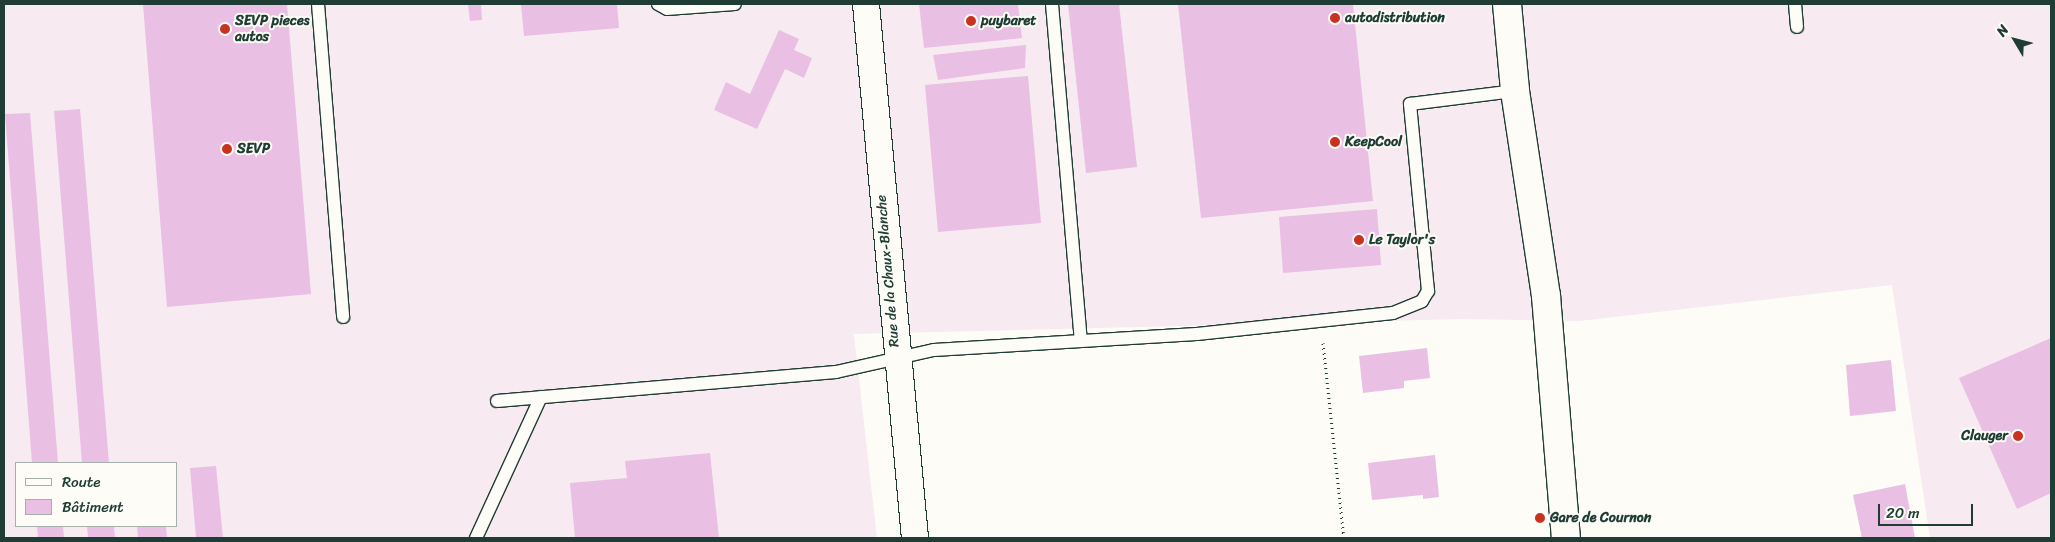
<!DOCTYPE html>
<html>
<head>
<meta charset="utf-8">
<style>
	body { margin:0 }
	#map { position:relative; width:2055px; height:542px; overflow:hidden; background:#fdfcf7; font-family:Sriracha,sans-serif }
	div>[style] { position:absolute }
	.built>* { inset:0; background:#f7eaf1 }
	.building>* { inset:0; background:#eabfe4 }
	.path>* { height:3px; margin-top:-1.5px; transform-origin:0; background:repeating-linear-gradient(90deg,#1f3d34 0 1px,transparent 0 5px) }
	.roads { filter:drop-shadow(1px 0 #1f3d34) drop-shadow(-1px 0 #1f3d34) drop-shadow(0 1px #1f3d34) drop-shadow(0 -1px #1f3d34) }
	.service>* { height:12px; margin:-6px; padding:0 6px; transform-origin:6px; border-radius:6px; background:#fdfcf7 }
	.minor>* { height:26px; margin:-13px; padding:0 13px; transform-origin:13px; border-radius:13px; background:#fdfcf7 }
	.secondary>* { height:28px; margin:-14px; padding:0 14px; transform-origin:14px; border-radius:14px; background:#fdfcf7 }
	.dots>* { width:14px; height:14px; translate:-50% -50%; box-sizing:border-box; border:2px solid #fdfcf7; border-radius:50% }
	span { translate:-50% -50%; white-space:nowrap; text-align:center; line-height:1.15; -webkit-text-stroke:4px #fdfcf7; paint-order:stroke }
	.poi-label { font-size:14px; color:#1f3d34; font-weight:700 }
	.left { translate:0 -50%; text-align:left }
	.right { translate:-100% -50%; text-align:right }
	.street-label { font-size:14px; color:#1f3d34 }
	.frame { position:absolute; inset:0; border:5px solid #1f3d34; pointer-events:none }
	.legend { position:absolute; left:15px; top:462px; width:162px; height:65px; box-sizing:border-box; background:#fdfcf7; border:1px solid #a4b0a9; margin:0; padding:6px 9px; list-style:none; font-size:15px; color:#1f3d34 }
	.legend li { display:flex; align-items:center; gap:10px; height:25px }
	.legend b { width:25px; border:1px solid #a4b0a9 }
	.north { position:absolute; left:1990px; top:15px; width:50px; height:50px; -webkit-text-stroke:4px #fdfcf7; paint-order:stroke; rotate:307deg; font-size:14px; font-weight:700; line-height:20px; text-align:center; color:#1f3d34 }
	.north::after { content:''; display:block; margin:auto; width:18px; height:22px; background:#1f3d34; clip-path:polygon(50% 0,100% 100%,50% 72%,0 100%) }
	.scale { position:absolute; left:1878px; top:504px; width:95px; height:22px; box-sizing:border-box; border:2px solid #1f3d34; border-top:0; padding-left:6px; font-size:15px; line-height:18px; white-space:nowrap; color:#1f3d34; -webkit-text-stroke:4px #fdfcf7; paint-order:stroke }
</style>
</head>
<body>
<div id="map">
	<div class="built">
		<div style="clip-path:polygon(evenodd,4px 4px,2051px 4px,2051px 538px,1930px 538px,1892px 285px,1579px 321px,1463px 319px,854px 334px,877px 538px,4px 538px,4px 4px,16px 463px,176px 463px,176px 526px,16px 526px,16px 463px)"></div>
	</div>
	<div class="building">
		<div style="clip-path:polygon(143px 4px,287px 4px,311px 294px,167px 307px)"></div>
		<div style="clip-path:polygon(468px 4px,481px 4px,482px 20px,470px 21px)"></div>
		<div style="clip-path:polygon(521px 4px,617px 4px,619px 28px,524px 36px)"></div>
		<div style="clip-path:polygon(919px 4px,1018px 4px,1022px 38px,924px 48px)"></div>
		<div style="clip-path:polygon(1068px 4px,1119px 4px,1137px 167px,1086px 173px)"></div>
		<div style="clip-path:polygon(1178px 4px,1353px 4px,1373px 201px,1201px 218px)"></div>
		<div style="clip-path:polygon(779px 30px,799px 39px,794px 50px,812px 58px,804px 78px,785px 69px,757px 129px,714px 110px,726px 82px,750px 94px)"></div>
		<div style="clip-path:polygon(1026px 45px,1025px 68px,938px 80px,933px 55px)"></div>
		<div style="clip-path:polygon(1028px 76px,1041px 223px,938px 232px,925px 85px)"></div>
		<div style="clip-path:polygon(80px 109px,109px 463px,82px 463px,54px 111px)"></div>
		<div style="clip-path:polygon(30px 113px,58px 463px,32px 463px,5px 114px)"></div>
		<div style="clip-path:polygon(1377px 209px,1381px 265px,1283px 273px,1279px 217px)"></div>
		<div style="clip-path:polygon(2051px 338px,2051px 493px,2017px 509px,1959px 378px)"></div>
		<div style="clip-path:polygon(1427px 348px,1430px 378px,1404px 381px,1404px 388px,1363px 393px,1359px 356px)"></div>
		<div style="clip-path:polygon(1891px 360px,1896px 411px,1850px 416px,1846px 365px)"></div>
		<div style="clip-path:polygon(710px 453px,719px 538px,575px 538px,570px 483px,627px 478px,625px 461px)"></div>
		<div style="clip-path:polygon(1435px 455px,1439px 497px,1423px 499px,1423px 495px,1372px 500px,1368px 463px)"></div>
		<div style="clip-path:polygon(216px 466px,223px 538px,196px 538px,190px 468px)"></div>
		<div style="clip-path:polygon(1905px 484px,1915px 538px,1862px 538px,1853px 495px)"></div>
		<div style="clip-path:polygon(37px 526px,63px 526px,64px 538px,38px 538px)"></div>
		<div style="clip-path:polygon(87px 526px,114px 526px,115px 538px,88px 538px)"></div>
		<div style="clip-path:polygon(137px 526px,166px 526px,167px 538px,138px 538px)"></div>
	</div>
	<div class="path">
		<div style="left:1323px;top:343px;width:196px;rotate:83.9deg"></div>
	</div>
	<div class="roads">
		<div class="service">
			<div style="left:318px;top:4px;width:314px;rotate:85.4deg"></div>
			<div style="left:658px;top:4px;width:10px;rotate:29deg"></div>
			<div style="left:667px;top:9px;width:68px;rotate:-4.2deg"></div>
			<div style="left:1052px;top:4px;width:338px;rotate:85.1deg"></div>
			<div style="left:1795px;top:4px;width:23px;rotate:85deg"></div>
			<div style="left:497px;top:401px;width:340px;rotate:-4.9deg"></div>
			<div style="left:836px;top:372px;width:100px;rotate:-12.7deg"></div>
			<div style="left:934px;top:350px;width:263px;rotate:-3.5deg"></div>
			<div style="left:1197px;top:334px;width:197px;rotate:-6.1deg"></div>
			<div style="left:1393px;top:313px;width:31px;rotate:-22deg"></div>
			<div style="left:1422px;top:301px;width:12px;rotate:-59deg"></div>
			<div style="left:1428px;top:291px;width:188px;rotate:-95.5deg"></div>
			<div style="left:1410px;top:104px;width:106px;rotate:-7.1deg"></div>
			<div style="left:476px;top:538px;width:155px;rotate:-65.3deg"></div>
		</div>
		<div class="minor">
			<div style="left:866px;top:4px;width:536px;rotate:84.76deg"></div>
		</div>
		<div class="secondary">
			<div style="left:1507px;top:4px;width:87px;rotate:84.7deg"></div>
			<div style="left:1515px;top:91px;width:207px;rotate:81.4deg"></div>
			<div style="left:1546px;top:296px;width:243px;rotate:85.3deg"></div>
		</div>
	</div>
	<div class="dots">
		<div style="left:1335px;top:18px;background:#c8321e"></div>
		<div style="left:971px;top:21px;background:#c8321e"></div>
		<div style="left:225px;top:29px;background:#c8321e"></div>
		<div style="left:1335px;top:142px;background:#c8321e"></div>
		<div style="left:227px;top:149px;background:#c8321e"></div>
		<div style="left:1359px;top:240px;background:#c8321e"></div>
		<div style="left:2018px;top:436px;background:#c8321e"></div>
		<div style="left:1540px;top:518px;background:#c8321e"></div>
	</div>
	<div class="poi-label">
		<span class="left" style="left:1345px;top:18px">autodistribution</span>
		<span class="left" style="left:235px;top:29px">SEVP pieces<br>autos</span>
		<span class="left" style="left:981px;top:21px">puybaret</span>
		<span class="left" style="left:1345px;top:142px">KeepCool</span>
		<span class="left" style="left:237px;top:149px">SEVP</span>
		<span class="left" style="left:1369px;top:240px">Le Taylor's</span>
		<span class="right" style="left:2008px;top:436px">Clauger</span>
		<span class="left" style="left:1550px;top:518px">Gare de Cournon</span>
	</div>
	<div class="street-label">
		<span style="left:888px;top:271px;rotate:-95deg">Rue de la Chaux-Blanche</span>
	</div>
	<div class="frame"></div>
	<ul class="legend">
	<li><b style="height:6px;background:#fdfcf7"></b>Route</li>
	<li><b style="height:14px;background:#eabfe4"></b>Bâtiment</li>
	</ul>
	<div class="north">N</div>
	<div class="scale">20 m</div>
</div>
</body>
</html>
